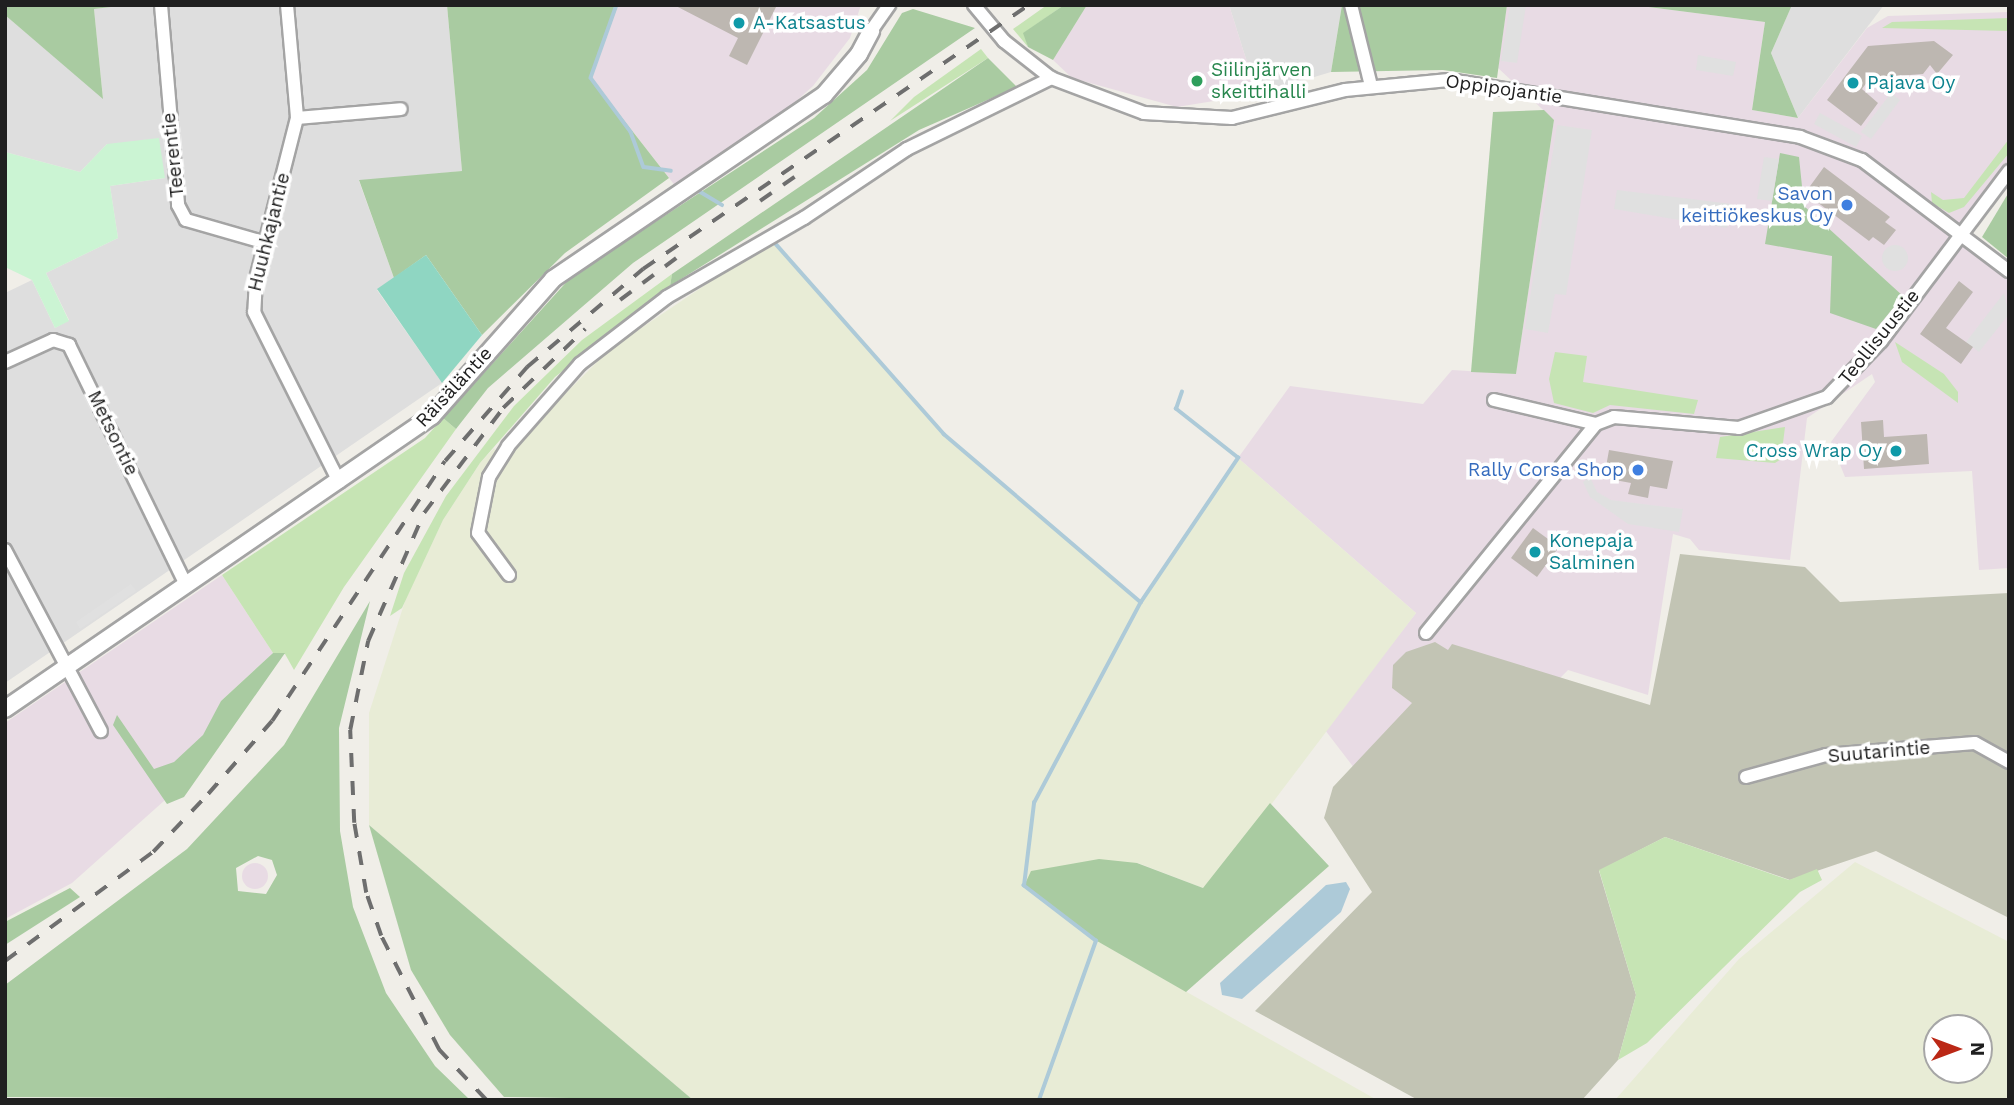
<!DOCTYPE html>
<html>
<head>
<meta charset="utf-8">
<style>
	body { margin:0 }
	#map { position:relative; width:2014px; height:1105px; overflow:hidden; background:#f0eee8; font-family:"Work Sans",sans-serif }
	div>[style] { position:absolute }
	.residential>* { inset:0; background:#dedede }
	.industrial>* { inset:0; background:#e8dbe4 }
	.round { border-radius:50% }
	.construction>* { inset:0; background:#c2c4b4 }
	.farmland>* { inset:0; background:#e8ecd6 }
	.grass>* { inset:0; background:#c6e4b4 }
	.forest>* { inset:0; background:#a9cba1 }
	.park>* { inset:0; background:#cbf4d3 }
	.pitch>* { inset:0; background:#8fd6c2 }
	.parking>* { inset:0; background:#e0e0e0 }
	.water>* { inset:0; background:#adcad8 }
	.stream>* { height:3.5px; margin:-1.75px; padding:0 1.75px; transform-origin:1.75px; border-radius:1.75px; background:#adcad8 }
	.building>* { inset:0; background:#bdb7b1 }
	.roads { filter:drop-shadow(2px 0 #a4a4a4) drop-shadow(-2px 0 #a4a4a4) drop-shadow(0 2px #a4a4a4) drop-shadow(0 -2px #a4a4a4) }
	.minor>* { height:12px; margin:-6px; padding:0 6px; transform-origin:6px; border-radius:6px; background:#fff }
	.tertiary>* { height:16px; margin:-8px; padding:0 8px; transform-origin:8px; border-radius:8px; background:#fff }
	.rail>* { height:3.5px; margin-top:-1.75px; transform-origin:0; background:repeating-linear-gradient(90deg,#6e6e6e 0 14px,transparent 0 28px) }
	.dots>* { width:19px; height:19px; translate:-50% -50%; box-sizing:border-box; border:4px solid #fff; border-radius:50% }
	span { translate:-50% -50%; white-space:nowrap; text-align:center; line-height:1.15; -webkit-text-stroke:7px #fff; paint-order:stroke }
	.culture-label { font-size:19px; color:#0d838f }
	.left { translate:0 -50%; text-align:left }
	.right { translate:-100% -50%; text-align:right }
	.leisure-label { font-size:19px; color:#27864d }
	.street-label { font-size:19px; color:#202020 }
	.shop-label { font-size:19px; color:#366cbe }
	.frame { position:absolute; inset:0; border:7px solid #202020; pointer-events:none }
	.north { position:absolute; left:1923px; top:1014px; width:70px; height:70px; box-sizing:border-box; background:#fff; border:2px solid #a6a6a6; border-radius:50%; rotate:90deg; font-size:19px; font-weight:700; line-height:28px; text-align:center; color:#202020 }
	.north::after { content:''; display:block; margin:auto; width:24px; height:32px; background:#bb2816; clip-path:polygon(50% 0,100% 100%,50% 72%,0 100%) }
</style>
</head>
<body>
<div id="map">
	<div class="residential">
		<div style="clip-path:polygon(128px 5px,447px 5px,462px 171px,359px 181px,394px 278px,377px 290px,442px 383px,5px 683px,5px 293px,32px 280px,55px 328px,69px 320px,46px 273px,118px 238px,110px 186px,165px 178px,107px 144px,80px 172px,5px 152px,5px 15px,103px 98px,94px 9px)"></div>
		<div style="clip-path:polygon(1229px 5px,1342px 5px,1331px 72px,1257px 94px)"></div>
		<div style="clip-path:polygon(1792px 5px,1884px 5px,1798px 118px,1771px 53px)"></div>
	</div>
	<div class="industrial">
		<div style="clip-path:polygon(618px 5px,861px 5px,850px 38px,813px 86px,736px 155px,680px 192px,591px 78px)"></div>
		<div style="clip-path:polygon(1087px 5px,1229px 5px,1257px 94px,1177px 107px,1072px 78px,1053px 60px)"></div>
		<div style="clip-path:polygon(1507px 5px,1633px 5px,1765px 22px,1752px 110px,1798px 118px,1867px 28px,1888px 16px,2009px 12px,2009px 171px,1959px 234px,2009px 271px,2009px 568px,1979px 570px,1972px 471px,1845px 477px,1831px 442px,1875px 382px,1872px 374px,1807px 418px,1790px 560px,1699px 550px,1690px 539px,1673px 534px,1648px 695px,1568px 670px,1554px 684px,1358px 773px,1325px 730px,1416px 613px,1238px 458px,1290px 386px,1423px 404px,1452px 370px,1516px 374px,1554px 120px,1498px 68px)"></div>
		<div style="clip-path:polygon(222px 575px,273px 653px,221px 701px,183px 784px,72px 883px,5px 919px,5px 723px)"></div>
		<div class="round" style="left:242px;top:863px;width:26px;height:26px"></div>
	</div>
	<div class="construction">
		<div style="clip-path:polygon(1680px 554px,1805px 567px,1840px 602px,2009px 593px,2009px 918px,1876px 851px,1790px 880px,1665px 837px,1599px 871px,1636px 995px,1618px 1060px,1582px 1100px,1418px 1100px,1255px 1011px,1372px 892px,1324px 818px,1333px 787px,1412px 703px,1392px 688px,1393px 665px,1406px 652px,1435px 642px,1448px 650px,1452px 644px,1650px 705px)"></div>
	</div>
	<div class="farmland">
		<div style="clip-path:polygon(776px 244px,944px 434px,1140px 601px,1238px 458px,1416px 613px,1211px 884px,1203px 888px,1138px 863px,1024px 886px,1097px 941px,1377px 1100px,693px 1100px,369px 825px,369px 713px,406px 598px,443px 520px,480px 463px,494px 448px,504px 467px,527px 432px,610px 349px,729px 269px)"></div>
		<div style="clip-path:polygon(evenodd,1855px 862px,2009px 942px,2009px 1100px,1615px 1100px,1739px 959px,1855px 862px,1937px 1028px,1979px 1028px,1979px 1070px,1937px 1070px,1937px 1028px)"></div>
	</div>
	<div class="grass">
		<div style="clip-path:polygon(1047px 5px,1064px 5px,1024px 33px,1028px 47px,1013px 29px)"></div>
		<div style="clip-path:polygon(2009px 18px,2009px 31px,1882px 28px,1892px 22px)"></div>
		<div style="clip-path:polygon(981px 49px,988px 58px,890px 121px,914px 97px)"></div>
		<div style="clip-path:polygon(2009px 139px,2009px 153px,1964px 207px,1949px 213px,1932px 203px,1931px 192px,1943px 200px,1964px 198px)"></div>
		<div style="clip-path:polygon(672px 274px,670px 286px,555px 377px,480px 463px,443px 520px,402px 608px,390px 616px,404px 573px,446px 496px,514px 406px,582px 340px)"></div>
		<div style="clip-path:polygon(1895px 342px,1944px 374px,1958px 392px,1958px 403px,1902px 362px)"></div>
		<div style="clip-path:polygon(1555px 352px,1587px 356px,1583px 382px,1698px 400px,1694px 414px,1610px 405px,1593px 413px,1554px 403px,1549px 379px)"></div>
		<div style="clip-path:polygon(443px 418px,456px 429px,344px 587px,294px 670px,285px 654px,273px 653px,222px 575px,425px 438px)"></div>
		<div style="clip-path:polygon(1785px 427px,1781px 459px,1775px 463px,1716px 458px,1720px 437px)"></div>
		<div style="clip-path:polygon(1665px 837px,1789px 880px,1817px 869px,1822px 880px,1800px 892px,1647px 1043px,1618px 1060px,1636px 995px,1599px 870px)"></div>
	</div>
	<div class="forest">
		<div style="clip-path:polygon(5px 5px,128px 5px,94px 9px,103px 99px,5px 15px)"></div>
		<div style="clip-path:polygon(447px 5px,618px 5px,591px 78px,669px 178px,565px 253px,482px 335px,426px 255px,394px 278px,359px 180px,462px 171px)"></div>
		<div style="clip-path:polygon(1064px 5px,1087px 5px,1053px 60px,1028px 47px,1023px 33px)"></div>
		<div style="clip-path:polygon(1342px 5px,1507px 5px,1497px 78px,1443px 70px,1331px 72px)"></div>
		<div style="clip-path:polygon(1633px 5px,1792px 5px,1771px 53px,1798px 118px,1752px 110px,1765px 22px)"></div>
		<div style="clip-path:polygon(913px 9px,975px 28px,633px 263px,488px 388px,456px 429px,443px 418px,571px 277px,814px 118px,867px 70px,902px 13px)"></div>
		<div style="clip-path:polygon(988px 58px,1017px 87px,919px 130px,670px 286px,672px 274px)"></div>
		<div style="clip-path:polygon(1544px 110px,1554px 120px,1516px 374px,1471px 372px,1493px 112px)"></div>
		<div style="clip-path:polygon(1780px 153px,1799px 157px,1804px 206px,1903px 296px,1876px 329px,1830px 313px,1832px 256px,1765px 244px)"></div>
		<div style="clip-path:polygon(2009px 192px,2009px 259px,1982px 237px)"></div>
		<div style="clip-path:polygon(evenodd,370px 601px,339px 728px,340px 831px,353px 907px,386px 993px,435px 1066px,470px 1100px,5px 1097px,5px 985px,187px 849px,284px 745px,370px 601px,258px 856px,272px 860px,277px 875px,266px 894px,238px 891px,236px 868px,258px 856px)"></div>
		<div style="clip-path:polygon(273px 653px,285px 653px,184px 797px,167px 804px,113px 725px,117px 715px,154px 769px,174px 762px,203px 735px,221px 701px)"></div>
		<div style="clip-path:polygon(1270px 803px,1329px 866px,1186px 992px,1097px 941px,1024px 886px,1031px 871px,1099px 859px,1137px 863px,1203px 888px)"></div>
		<div style="clip-path:polygon(369px 825px,693px 1100px,504px 1097px,450px 1035px,411px 970px)"></div>
		<div style="clip-path:polygon(70px 888px,80px 897px,5px 945px,5px 922px)"></div>
	</div>
	<div class="park">
		<div style="clip-path:polygon(159px 138px,165px 178px,110px 186px,118px 238px,46px 273px,69px 321px,55px 328px,32px 280px,5px 267px,5px 152px,80px 172px,107px 144px)"></div>
	</div>
	<div class="pitch">
		<div style="clip-path:polygon(426px 255px,482px 335px,442px 383px,377px 289px)"></div>
	</div>
	<div class="parking">
		<div style="clip-path:polygon(1510px 5px,1526px 5px,1517px 63px,1501px 61px)"></div>
		<div style="clip-path:polygon(1698px 55px,1736px 62px,1733px 76px,1696px 70px)"></div>
		<div style="clip-path:polygon(1891px 93px,1900px 100px,1871px 139px,1861px 132px)"></div>
		<div style="clip-path:polygon(1820px 113px,1862px 136px,1856px 147px,1814px 124px)"></div>
		<div style="clip-path:polygon(1557px 125px,1592px 130px,1566px 295px,1555px 294px,1548px 333px,1525px 329px)"></div>
		<div style="clip-path:polygon(1764px 157px,1779px 159px,1772px 201px,1757px 199px)"></div>
		<div style="clip-path:polygon(1617px 190px,1732px 204px,1727px 228px,1614px 209px)"></div>
		<div class="round" style="left:1882px;top:245px;width:26px;height:26px"></div>
		<div style="clip-path:polygon(2004px 293px,2009px 314px,1979px 352px,1966px 342px)"></div>
		<div style="clip-path:polygon(1590px 477px,1597px 492px,1611px 500px,1683px 509px,1679px 532px,1628px 524px,1590px 497px,1583px 482px)"></div>
		<div style="clip-path:polygon(131px 584px,136px 591px,80px 629px,76px 622px)"></div>
	</div>
	<div class="water">
		<div style="clip-path:polygon(1346px 882px,1350px 889px,1341px 912px,1242px 999px,1222px 995px,1220px 983px,1326px 885px)"></div>
	</div>
	<div class="stream">
		<div style="left:617px;top:5px;width:77px;rotate:109.6deg"></div>
		<div style="left:591px;top:78px;width:67px;rotate:53.5deg"></div>
		<div style="left:631px;top:132px;width:37px;rotate:70deg"></div>
		<div style="left:644px;top:167px;width:27px;rotate:8deg"></div>
		<div style="left:699px;top:191px;width:27px;rotate:31deg"></div>
		<div style="left:776px;top:244px;width:254px;rotate:48.5deg"></div>
		<div style="left:944px;top:434px;width:259px;rotate:40.5deg"></div>
		<div style="left:1039px;top:1100px;width:169px;rotate:-70.3deg"></div>
		<div style="left:1096px;top:941px;width:91px;rotate:-142.6deg"></div>
		<div style="left:1024px;top:886px;width:84px;rotate:-83.1deg"></div>
		<div style="left:1034px;top:803px;width:228px;rotate:-62deg"></div>
		<div style="left:1141px;top:602px;width:174px;rotate:-56deg"></div>
		<div style="left:1238px;top:458px;width:79px;rotate:-141.7deg"></div>
		<div style="left:1176px;top:409px;width:18px;rotate:-71deg"></div>
	</div>
	<div class="building">
		<div style="clip-path:polygon(674px 5px,777px 5px,747px 65px,729px 56px,738px 38px)"></div>
		<div style="clip-path:polygon(1934px 41px,1953px 55px,1937px 74px,1930px 65px,1923px 74px,1870px 78px,1862px 89px,1878px 103px,1861px 126px,1827px 100px,1868px 46px)"></div>
		<div style="clip-path:polygon(1824px 167px,1890px 217px,1885px 222px,1896px 230px,1884px 245px,1873px 237px,1869px 241px,1805px 193px)"></div>
		<div style="clip-path:polygon(1959px 281px,1973px 292px,1946px 328px,1973px 347px,1961px 364px,1920px 334px)"></div>
		<div style="clip-path:polygon(1883px 420px,1884px 437px,1927px 434px,1929px 464px,1864px 469px,1861px 422px)"></div>
		<div style="clip-path:polygon(1609px 450px,1673px 461px,1667px 489px,1650px 486px,1648px 498px,1628px 494px,1631px 483px,1604px 478px)"></div>
		<div style="clip-path:polygon(1533px 528px,1559px 547px,1537px 577px,1511px 558px)"></div>
	</div>
	<div class="roads">
		<div class="minor">
			<div style="left:161px;top:5px;width:201px;rotate:85.1deg"></div>
			<div style="left:178px;top:205px;width:17px;rotate:62deg"></div>
			<div style="left:186px;top:220px;width:83px;rotate:16deg"></div>
			<div style="left:287px;top:5px;width:113px;rotate:84.9deg"></div>
			<div style="left:297px;top:118px;width:166px;rotate:104.3deg"></div>
			<div style="left:256px;top:279px;width:33px;rotate:93deg"></div>
			<div style="left:254px;top:312px;width:190px;rotate:63.4deg"></div>
			<div style="left:974px;top:5px;width:47px;rotate:50.2deg"></div>
			<div style="left:1004px;top:41px;width:60px;rotate:38.2deg"></div>
			<div style="left:1051px;top:78px;width:99px;rotate:20.6deg"></div>
			<div style="left:1144px;top:113px;width:88px;rotate:3.3deg"></div>
			<div style="left:1232px;top:118px;width:116px;rotate:-13.9deg"></div>
			<div style="left:1345px;top:90px;width:104px;rotate:-5.5deg"></div>
			<div style="left:1449px;top:80px;width:356px;rotate:9.2deg"></div>
			<div style="left:1800px;top:137px;width:66px;rotate:20.4deg"></div>
			<div style="left:1862px;top:160px;width:184px;rotate:37.1deg"></div>
			<div style="left:1351px;top:5px;width:83px;rotate:76.1deg"></div>
			<div style="left:871px;top:31px;width:32px;rotate:-55deg"></div>
			<div style="left:297px;top:118px;width:104px;rotate:-4.9deg"></div>
			<div style="left:5px;top:362px;width:53px;rotate:-24.6deg"></div>
			<div style="left:53px;top:340px;width:17px;rotate:17deg"></div>
			<div style="left:69px;top:345px;width:267px;rotate:64deg"></div>
			<div style="left:1494px;top:400px;width:105px;rotate:13.2deg"></div>
			<div style="left:5px;top:550px;width:205px;rotate:62.1deg"></div>
			<div style="left:509px;top:575px;width:52px;rotate:-126.4deg"></div>
			<div style="left:478px;top:533px;width:57px;rotate:-78.9deg"></div>
			<div style="left:489px;top:477px;width:36px;rotate:-58deg"></div>
			<div style="left:508px;top:446px;width:109px;rotate:-48.7deg"></div>
			<div style="left:580px;top:364px;width:110px;rotate:-37.6deg"></div>
			<div style="left:667px;top:297px;width:158px;rotate:-30deg"></div>
			<div style="left:804px;top:218px;width:124px;rotate:-33.8deg"></div>
			<div style="left:907px;top:149px;width:161px;rotate:-26.2deg"></div>
			<div style="left:1426px;top:633px;width:269px;rotate:-50.9deg"></div>
			<div style="left:1596px;top:424px;width:19px;rotate:-21deg"></div>
			<div style="left:1614px;top:417px;width:125px;rotate:5deg"></div>
			<div style="left:1739px;top:428px;width:93px;rotate:-19.4deg"></div>
			<div style="left:1827px;top:397px;width:78px;rotate:-46deg"></div>
			<div style="left:1881px;top:341px;width:213px;rotate:-53deg"></div>
			<div style="left:1746px;top:777px;width:83px;rotate:-15.4deg"></div>
			<div style="left:1826px;top:755px;width:149px;rotate:-4.6deg"></div>
			<div style="left:1975px;top:743px;width:39px;rotate:29deg"></div>
		</div>
		<div class="tertiary">
			<div style="left:5px;top:709px;width:518px;rotate:-34.46deg"></div>
			<div style="left:432px;top:416px;width:183px;rotate:-48.5deg"></div>
			<div style="left:553px;top:279px;width:328px;rotate:-34.2deg"></div>
			<div style="left:824px;top:95px;width:54px;rotate:-49.5deg"></div>
			<div style="left:859px;top:54px;width:26px;rotate:-62deg"></div>
		</div>
	</div>
	<div class="rail">
		<div style="left:760px;top:201px;width:52px;rotate:-34.9deg"></div>
		<div style="left:620px;top:300px;width:74px;rotate:-36.7deg"></div>
		<div style="left:5px;top:961px;width:184px;rotate:-36.4deg"></div>
		<div style="left:153px;top:852px;width:80px;rotate:-46.5deg"></div>
		<div style="left:208px;top:794px;width:97px;rotate:-48.8deg"></div>
		<div style="left:272px;top:721px;width:312px;rotate:-56.4deg"></div>
		<div style="left:445px;top:461px;width:125px;rotate:-48.9deg"></div>
		<div style="left:527px;top:367px;width:152px;rotate:-40.2deg"></div>
		<div style="left:643px;top:269px;width:467px;rotate:-34.4deg"></div>
		<div style="left:486px;top:1100px;width:69px;rotate:-133.2deg"></div>
		<div style="left:439px;top:1050px;width:128px;rotate:-117deg"></div>
		<div style="left:381px;top:936px;width:46px;rotate:-109.2deg"></div>
		<div style="left:366px;top:893px;width:71px;rotate:-99.7deg"></div>
		<div style="left:354px;top:823px;width:93px;rotate:-92.5deg"></div>
		<div style="left:350px;top:730px;width:91px;rotate:-78.6deg"></div>
		<div style="left:368px;top:641px;width:140px;rotate:-66.4deg"></div>
		<div style="left:424px;top:513px;width:131px;rotate:-53deg"></div>
		<div style="left:503px;top:408px;width:114px;rotate:-43.9deg"></div>
	</div>
	<div class="dots">
		<div style="left:739px;top:23px;background:#0f9aa8"></div>
		<div style="left:1197px;top:81px;background:#2e9e5b"></div>
		<div style="left:1853px;top:83px;background:#0f9aa8"></div>
		<div style="left:1847px;top:205px;background:#3f7fe0"></div>
		<div style="left:1896px;top:451px;background:#0f9aa8"></div>
		<div style="left:1638px;top:470px;background:#3f7fe0"></div>
		<div style="left:1535px;top:552px;background:#0f9aa8"></div>
	</div>
	<div class="culture-label">
		<span class="left" style="left:753px;top:23px">A-Katsastus</span>
		<span class="left" style="left:1867px;top:83px">Pajava Oy</span>
		<span class="right" style="left:1882px;top:451px">Cross Wrap Oy</span>
		<span class="left" style="left:1549px;top:552px">Konepaja<br>Salminen</span>
	</div>
	<div class="leisure-label">
		<span class="left" style="left:1211px;top:81px">Siilinjärven<br>skeittihalli</span>
	</div>
	<div class="street-label">
		<span style="left:1504px;top:89px;rotate:8deg">Oppipojantie</span>
		<span style="left:173px;top:155px;rotate:-96deg">Teerentie</span>
		<span style="left:269px;top:232px;rotate:-76deg">Huuhkajantie</span>
		<span style="left:1879px;top:337px;rotate:-51deg">Teollisuustie</span>
		<span style="left:454px;top:387px;rotate:-47deg">Räisäläntie</span>
		<span style="left:113px;top:433px;rotate:64deg">Metsontie</span>
		<span style="left:1879px;top:752px;rotate:-5deg">Suutarintie</span>
	</div>
	<div class="shop-label">
		<span class="right" style="left:1833px;top:205px">Savon<br>keittiökeskus Oy</span>
		<span class="right" style="left:1624px;top:470px">Rally Corsa Shop</span>
	</div>
	<div class="frame"></div>
	<div class="north">N</div>
</div>
</body>
</html>
